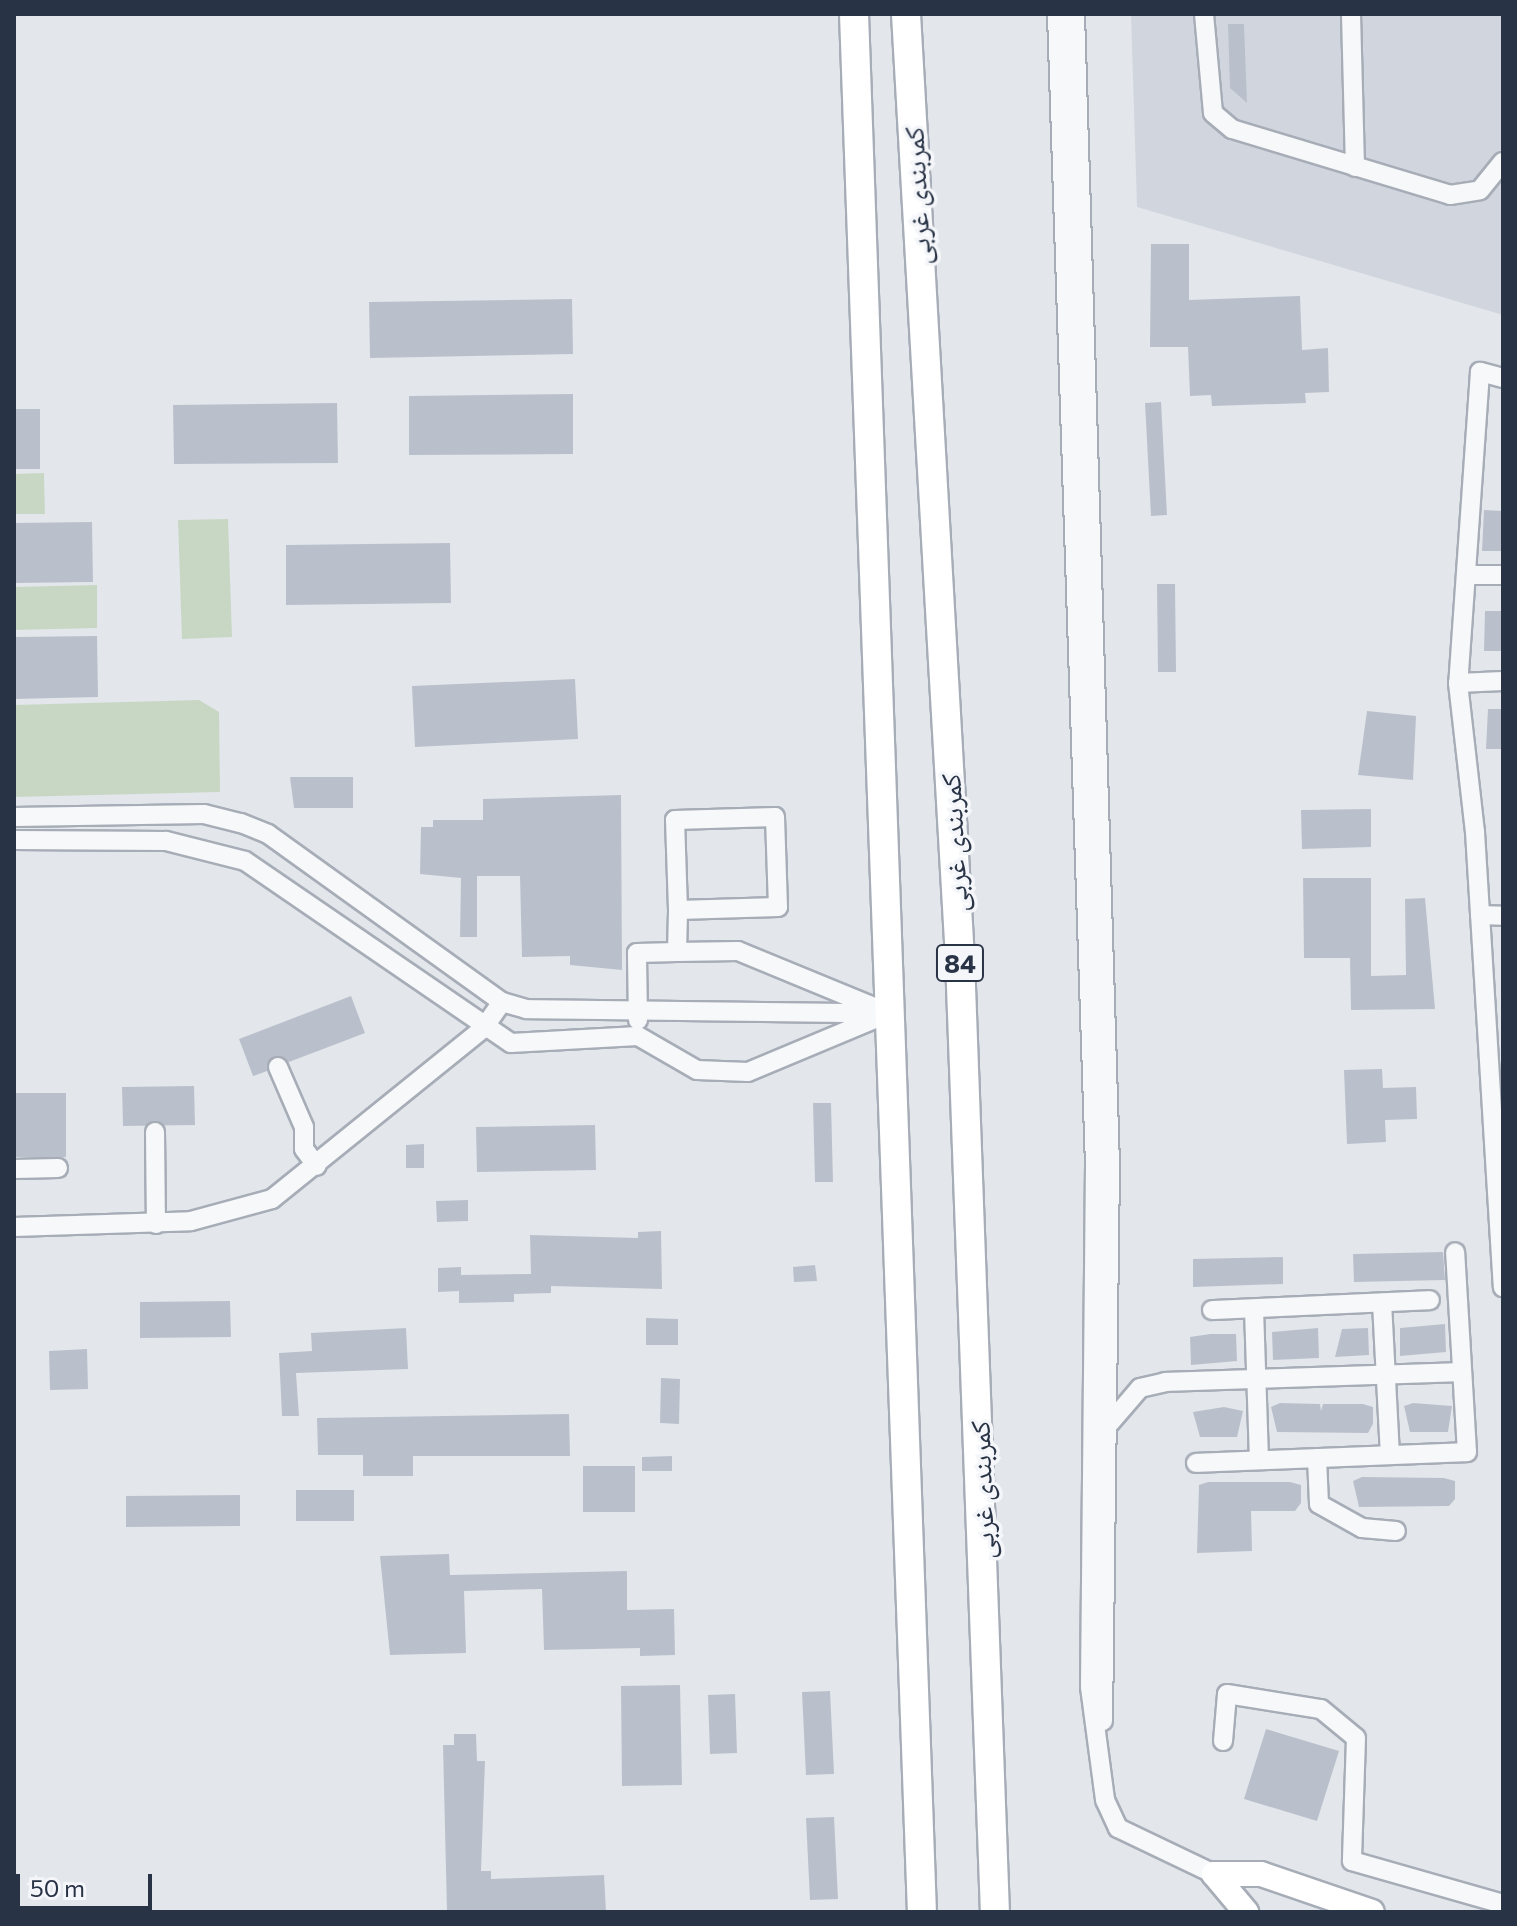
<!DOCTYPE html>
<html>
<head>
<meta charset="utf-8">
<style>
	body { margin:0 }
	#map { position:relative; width:1517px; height:1926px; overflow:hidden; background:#e3e7ec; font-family:Commissioner,"Noto Naskh Arabic",sans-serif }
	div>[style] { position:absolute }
	.built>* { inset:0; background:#d1d6de }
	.green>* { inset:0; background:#c8d7c4 }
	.building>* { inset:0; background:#bac0cb }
	.roads { filter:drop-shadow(2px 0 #a7adb7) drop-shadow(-2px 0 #a7adb7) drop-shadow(0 2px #a7adb7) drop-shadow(0 -2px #a7adb7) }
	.minor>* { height:18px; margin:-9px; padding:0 9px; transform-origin:9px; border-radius:9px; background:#f7f8fa }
	.major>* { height:24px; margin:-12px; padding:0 12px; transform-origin:12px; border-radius:12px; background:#fff }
	.highway>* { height:28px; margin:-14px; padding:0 14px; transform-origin:14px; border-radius:14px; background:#fff }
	span { translate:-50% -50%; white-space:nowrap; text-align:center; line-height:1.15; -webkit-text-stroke:7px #f4f6f9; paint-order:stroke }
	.shield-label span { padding:2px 6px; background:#f4f6f9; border:2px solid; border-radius:6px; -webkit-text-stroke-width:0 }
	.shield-label { font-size:26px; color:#293346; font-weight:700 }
	.street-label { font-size:28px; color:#293346 }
	.frame { position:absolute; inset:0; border:16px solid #293346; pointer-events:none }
	.scale { position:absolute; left:16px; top:1874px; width:136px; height:36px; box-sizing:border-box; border:4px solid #293346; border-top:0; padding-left:10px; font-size:24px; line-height:28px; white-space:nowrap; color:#293346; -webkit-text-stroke:6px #f4f6f9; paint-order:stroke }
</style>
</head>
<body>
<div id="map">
	<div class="built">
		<div style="clip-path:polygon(1131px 14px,1503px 14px,1503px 315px,1137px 207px)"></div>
	</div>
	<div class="green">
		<div style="clip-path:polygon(44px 473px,45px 514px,14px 514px,14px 474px)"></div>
		<div style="clip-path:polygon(228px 519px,232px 637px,182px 639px,178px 520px)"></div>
		<div style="clip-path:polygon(97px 585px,97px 628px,14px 630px,14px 587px)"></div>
		<div style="clip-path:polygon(199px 700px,219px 712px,220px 792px,14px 797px,14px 705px)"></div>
	</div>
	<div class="building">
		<div style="clip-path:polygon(1228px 24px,1244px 24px,1247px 103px,1230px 88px)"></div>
		<div style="clip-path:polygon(1151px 244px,1189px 244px,1189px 300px,1300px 296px,1302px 350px,1328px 348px,1329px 392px,1305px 393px,1306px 403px,1212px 406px,1211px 395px,1190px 396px,1188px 347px,1150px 347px)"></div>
		<div style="clip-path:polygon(572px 299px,573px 354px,370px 358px,369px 302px)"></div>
		<div style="clip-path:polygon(573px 394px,573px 454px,409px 455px,409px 396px)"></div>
		<div style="clip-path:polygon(1161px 402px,1167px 515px,1151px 516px,1145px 403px)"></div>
		<div style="clip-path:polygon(337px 403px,338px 463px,174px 464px,173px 405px)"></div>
		<div style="clip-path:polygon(14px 409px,40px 409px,40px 469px,14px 469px)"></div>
		<div style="clip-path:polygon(1484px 510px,1503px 511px,1503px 551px,1482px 551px)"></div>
		<div style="clip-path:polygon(92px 522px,93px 582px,14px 583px,14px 523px)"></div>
		<div style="clip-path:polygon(450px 543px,451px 603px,286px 605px,286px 545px)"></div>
		<div style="clip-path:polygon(1157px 584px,1175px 584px,1176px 672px,1158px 672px)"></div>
		<div style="clip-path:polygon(1485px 611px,1503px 611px,1503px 651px,1484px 651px)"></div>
		<div style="clip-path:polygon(97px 636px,98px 697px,14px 699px,14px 637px)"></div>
		<div style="clip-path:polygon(575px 679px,578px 739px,415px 747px,412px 686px)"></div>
		<div style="clip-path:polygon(1488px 709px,1503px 709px,1503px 749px,1486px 749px)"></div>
		<div style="clip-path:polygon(1367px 711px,1416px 716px,1413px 780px,1358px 775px)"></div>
		<div style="clip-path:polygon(290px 777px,353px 777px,353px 808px,294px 808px)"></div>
		<div style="clip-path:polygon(621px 795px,622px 970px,570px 965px,570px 956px,522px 957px,520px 876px,477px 876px,477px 937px,460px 937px,461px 878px,420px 874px,421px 827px,433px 827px,433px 820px,483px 820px,483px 799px)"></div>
		<div style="clip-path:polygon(1371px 809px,1371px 847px,1302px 849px,1301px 810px)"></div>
		<div style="clip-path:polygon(1303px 878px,1371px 878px,1371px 976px,1406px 975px,1405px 899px,1425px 898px,1435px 1009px,1351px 1010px,1350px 958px,1304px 958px)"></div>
		<div style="clip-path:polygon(351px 996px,365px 1033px,289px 1062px,274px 1056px,267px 1071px,253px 1076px,239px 1039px)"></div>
		<div style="clip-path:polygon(1382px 1069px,1383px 1088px,1416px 1087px,1417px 1119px,1385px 1120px,1386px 1142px,1347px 1144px,1344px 1070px)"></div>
		<div style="clip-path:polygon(194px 1086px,195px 1125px,123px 1126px,122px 1087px)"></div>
		<div style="clip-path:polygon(14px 1093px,66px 1093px,66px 1157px,14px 1157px)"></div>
		<div style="clip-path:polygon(813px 1103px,831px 1103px,833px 1182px,815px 1182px)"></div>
		<div style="clip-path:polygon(595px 1125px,596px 1170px,477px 1172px,476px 1127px)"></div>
		<div style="clip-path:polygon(424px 1144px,424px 1168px,406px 1168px,406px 1145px)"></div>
		<div style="clip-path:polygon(468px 1200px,468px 1221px,437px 1222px,436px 1201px)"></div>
		<div style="clip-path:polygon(661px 1231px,662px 1289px,551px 1286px,551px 1293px,514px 1294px,514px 1302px,459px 1303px,459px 1291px,438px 1292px,438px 1268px,461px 1267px,461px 1275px,531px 1274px,530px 1235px,638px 1238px,638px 1232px)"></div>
		<div style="clip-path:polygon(1443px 1252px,1445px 1280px,1354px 1282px,1353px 1254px)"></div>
		<div style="clip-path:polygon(1283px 1257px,1283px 1284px,1193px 1287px,1193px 1259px)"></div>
		<div style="clip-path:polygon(815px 1265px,817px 1281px,794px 1282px,793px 1267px)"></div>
		<div style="clip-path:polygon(230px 1301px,231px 1337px,140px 1338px,140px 1302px)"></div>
		<div style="clip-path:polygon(646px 1318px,678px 1319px,678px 1345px,646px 1345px)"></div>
		<div style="clip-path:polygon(1445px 1324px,1446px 1352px,1400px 1356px,1400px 1328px)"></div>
		<div style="clip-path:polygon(406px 1328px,408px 1369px,296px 1373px,299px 1416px,282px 1416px,279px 1353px,312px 1351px,311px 1333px)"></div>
		<div style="clip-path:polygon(1318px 1328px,1319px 1358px,1273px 1360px,1272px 1332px)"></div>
		<div style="clip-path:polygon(1368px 1328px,1369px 1355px,1335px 1357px,1342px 1329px)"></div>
		<div style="clip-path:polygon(1210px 1334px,1236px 1334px,1237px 1361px,1191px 1365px,1190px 1337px)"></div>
		<div style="clip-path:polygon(87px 1349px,88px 1389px,50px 1390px,49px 1351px)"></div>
		<div style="clip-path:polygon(661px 1378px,680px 1379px,679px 1424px,660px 1423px)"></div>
		<div style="clip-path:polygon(1280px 1403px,1320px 1404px,1321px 1411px,1323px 1404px,1363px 1404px,1373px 1407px,1373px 1424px,1368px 1433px,1277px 1432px,1271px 1407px)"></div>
		<div style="clip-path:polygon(1413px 1403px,1452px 1406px,1448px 1432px,1410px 1432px,1404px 1406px)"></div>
		<div style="clip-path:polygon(1224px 1407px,1243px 1411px,1237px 1437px,1200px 1437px,1193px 1412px)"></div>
		<div style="clip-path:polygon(569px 1414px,570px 1456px,413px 1456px,413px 1476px,363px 1476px,363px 1455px,318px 1455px,317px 1418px)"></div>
		<div style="clip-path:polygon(672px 1456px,672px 1471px,642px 1471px,642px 1457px)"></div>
		<div style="clip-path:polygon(583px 1466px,635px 1466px,635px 1512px,583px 1512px)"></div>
		<div style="clip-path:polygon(1362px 1477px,1444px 1478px,1455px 1481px,1455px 1499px,1449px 1506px,1359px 1507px,1353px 1481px)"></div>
		<div style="clip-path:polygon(1208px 1482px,1290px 1482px,1301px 1485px,1301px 1503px,1295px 1511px,1251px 1511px,1252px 1551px,1197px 1553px,1199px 1485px)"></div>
		<div style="clip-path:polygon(296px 1490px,354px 1490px,354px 1521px,296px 1521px)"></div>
		<div style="clip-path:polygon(240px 1495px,240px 1526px,126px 1527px,126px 1496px)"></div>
		<div style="clip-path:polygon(449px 1554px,450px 1575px,627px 1571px,627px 1610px,674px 1609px,675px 1655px,640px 1656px,640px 1648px,544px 1650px,542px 1589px,464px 1591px,466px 1653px,390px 1655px,380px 1556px)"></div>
		<div style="clip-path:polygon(680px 1685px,682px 1785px,622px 1786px,621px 1686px)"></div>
		<div style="clip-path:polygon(830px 1691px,834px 1774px,806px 1775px,802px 1692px)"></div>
		<div style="clip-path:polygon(735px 1694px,737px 1753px,710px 1754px,708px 1695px)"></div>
		<div style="clip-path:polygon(1266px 1729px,1339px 1751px,1317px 1821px,1244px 1799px)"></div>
		<div style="clip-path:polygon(454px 1734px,476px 1734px,477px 1761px,485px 1761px,481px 1871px,491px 1871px,491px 1879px,604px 1875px,606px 1912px,447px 1912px,443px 1745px,454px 1745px)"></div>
		<div style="clip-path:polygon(834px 1817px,838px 1899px,810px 1900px,806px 1818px)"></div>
	</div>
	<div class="roads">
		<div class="minor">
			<div style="left:1057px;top:14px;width:1152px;rotate:88.11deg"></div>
			<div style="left:1095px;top:1165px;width:522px;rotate:90.55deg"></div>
			<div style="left:1090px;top:1687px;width:114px;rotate:82.4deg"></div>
			<div style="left:1105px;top:1800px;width:31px;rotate:65deg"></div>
			<div style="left:1118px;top:1828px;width:106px;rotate:25.6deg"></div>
			<div style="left:1075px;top:14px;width:1152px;rotate:88.26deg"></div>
			<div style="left:1110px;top:1165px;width:556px;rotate:90.72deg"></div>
			<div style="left:1204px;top:14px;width:99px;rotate:84.8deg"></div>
			<div style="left:1213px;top:113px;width:25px;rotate:40deg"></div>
			<div style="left:1232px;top:129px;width:228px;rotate:16.8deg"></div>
			<div style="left:1450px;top:195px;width:30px;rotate:-9deg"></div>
			<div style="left:1480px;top:190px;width:36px;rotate:-51deg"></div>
			<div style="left:1351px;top:14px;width:153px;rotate:88.5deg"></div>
			<div style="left:1503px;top:378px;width:24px;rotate:-165deg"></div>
			<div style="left:1480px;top:372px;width:312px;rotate:94deg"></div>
			<div style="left:1458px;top:683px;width:150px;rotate:83.5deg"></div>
			<div style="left:1475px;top:832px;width:456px;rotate:86.5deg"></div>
			<div style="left:1466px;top:575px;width:37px"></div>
			<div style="left:1458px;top:683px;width:45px;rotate:-2.5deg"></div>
			<div style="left:14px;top:817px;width:190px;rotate:-0.9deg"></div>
			<div style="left:204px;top:814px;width:38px;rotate:14deg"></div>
			<div style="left:241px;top:823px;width:29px;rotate:22deg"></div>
			<div style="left:268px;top:834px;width:288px;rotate:35.7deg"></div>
			<div style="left:502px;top:1002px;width:25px;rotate:16deg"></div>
			<div style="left:526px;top:1009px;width:352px;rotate:0.7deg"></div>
			<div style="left:775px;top:817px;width:90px;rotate:88.1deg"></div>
			<div style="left:778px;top:907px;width:100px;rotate:178.3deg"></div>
			<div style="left:678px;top:910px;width:90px;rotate:-91.9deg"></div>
			<div style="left:675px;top:820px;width:100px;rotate:-1.7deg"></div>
			<div style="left:14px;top:840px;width:152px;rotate:0.4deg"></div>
			<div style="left:166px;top:841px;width:81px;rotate:14.2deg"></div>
			<div style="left:245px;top:861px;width:322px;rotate:34.4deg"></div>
			<div style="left:511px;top:1043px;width:127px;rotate:-3.2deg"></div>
			<div style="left:638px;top:1036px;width:68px;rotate:30deg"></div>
			<div style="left:697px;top:1070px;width:51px;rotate:2.2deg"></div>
			<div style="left:748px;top:1072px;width:153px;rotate:-22.7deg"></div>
			<div style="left:1480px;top:915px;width:23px;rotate:2deg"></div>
			<div style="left:677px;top:952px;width:61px;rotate:-0.9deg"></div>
			<div style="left:738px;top:951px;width:152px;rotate:22.4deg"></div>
			<div style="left:638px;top:1020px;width:67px;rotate:-90.9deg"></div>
			<div style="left:637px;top:953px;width:40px;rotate:-1.4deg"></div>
			<div style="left:677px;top:952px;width:42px;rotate:-88.6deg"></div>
			<div style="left:278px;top:1067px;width:65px;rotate:66.6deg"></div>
			<div style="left:304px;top:1127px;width:22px;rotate:90deg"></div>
			<div style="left:304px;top:1149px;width:21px;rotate:53deg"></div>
			<div style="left:155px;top:1132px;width:92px;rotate:89.4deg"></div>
			<div style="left:14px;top:1169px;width:44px;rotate:-1.3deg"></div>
			<div style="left:14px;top:1227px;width:177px;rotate:-1.9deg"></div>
			<div style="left:191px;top:1221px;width:84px;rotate:-15.2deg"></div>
			<div style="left:272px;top:1199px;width:271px;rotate:-38.9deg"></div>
			<div style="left:483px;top:1029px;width:33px;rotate:-55deg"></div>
			<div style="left:1382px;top:1303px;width:152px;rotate:87deg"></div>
			<div style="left:1254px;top:1309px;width:151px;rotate:88.1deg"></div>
			<div style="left:1212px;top:1310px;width:218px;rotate:-2.6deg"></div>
			<div style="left:1110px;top:1423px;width:46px;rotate:-49.4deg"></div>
			<div style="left:1140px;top:1388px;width:26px;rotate:-13deg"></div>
			<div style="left:1165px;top:1382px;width:297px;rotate:-1.9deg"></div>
			<div style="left:1317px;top:1458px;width:46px;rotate:87.5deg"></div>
			<div style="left:1319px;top:1504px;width:49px;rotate:29.2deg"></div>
			<div style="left:1362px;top:1528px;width:34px;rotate:5deg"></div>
			<div style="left:1196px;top:1463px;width:271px;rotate:-2.3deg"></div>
			<div style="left:1467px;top:1452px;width:200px;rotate:-93.4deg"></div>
			<div style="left:1223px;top:1741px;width:47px;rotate:-85.1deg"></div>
			<div style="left:1227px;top:1694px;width:95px;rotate:9.1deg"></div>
			<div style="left:1321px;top:1709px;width:45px;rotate:39.6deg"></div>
			<div style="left:1356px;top:1738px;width:123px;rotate:91.9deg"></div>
			<div style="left:1352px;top:1861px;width:157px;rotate:15.9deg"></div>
		</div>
		<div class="major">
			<div style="left:1214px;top:1874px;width:47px"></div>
			<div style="left:1261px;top:1874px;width:117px;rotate:18.9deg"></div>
			<div style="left:1214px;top:1874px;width:50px;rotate:49.9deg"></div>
		</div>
		<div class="highway">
			<div style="left:854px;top:14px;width:1899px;rotate:87.95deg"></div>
			<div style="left:906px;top:14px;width:947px;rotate:86.73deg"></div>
			<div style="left:960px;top:959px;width:954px;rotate:87.9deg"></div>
		</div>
	</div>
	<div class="shield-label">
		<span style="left:960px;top:963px">84</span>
	</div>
	<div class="street-label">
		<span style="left:916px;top:196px;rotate:-93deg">کمربندی غربی</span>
		<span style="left:953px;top:843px;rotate:-93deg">کمربندی غربی</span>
		<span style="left:981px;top:1490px;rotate:-92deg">کمربندی غربی</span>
	</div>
	<div class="frame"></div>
	<div class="scale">50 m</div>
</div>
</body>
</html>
